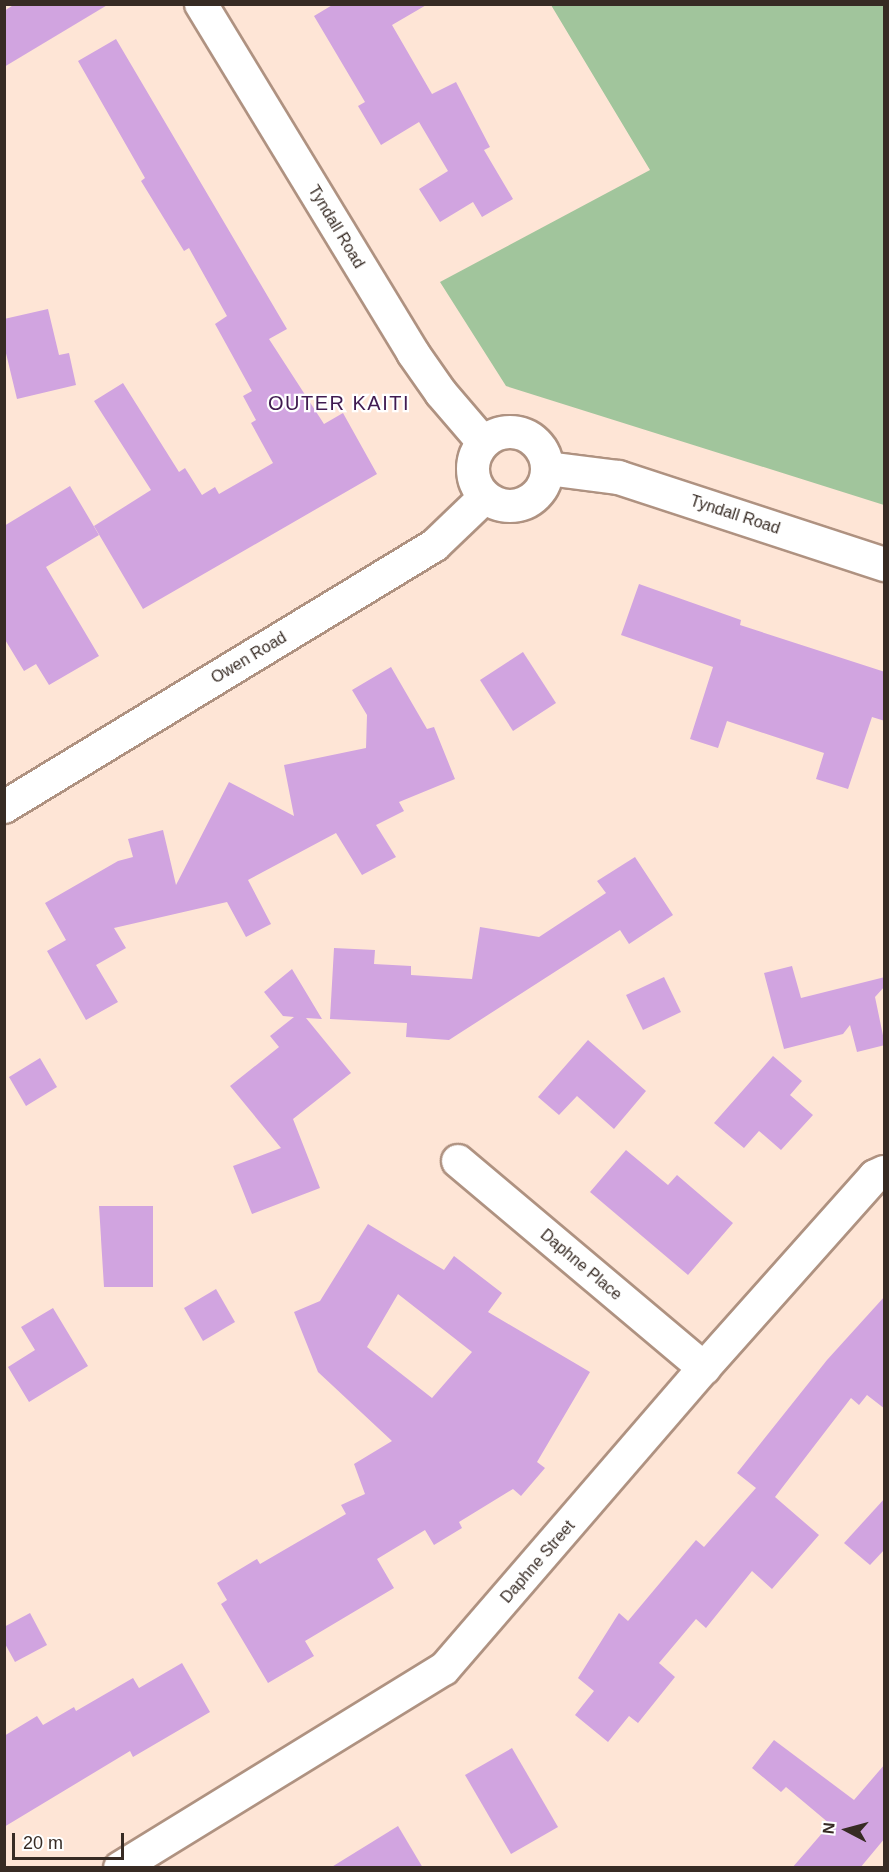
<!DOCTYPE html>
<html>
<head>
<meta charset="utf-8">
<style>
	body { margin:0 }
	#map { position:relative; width:889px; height:1872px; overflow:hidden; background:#fee5d6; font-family:Helvetica,sans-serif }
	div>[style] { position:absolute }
	.green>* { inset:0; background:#a1c59c }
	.building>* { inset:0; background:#d1a4e0 }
	.roads { filter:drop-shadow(2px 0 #af9281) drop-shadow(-2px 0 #af9281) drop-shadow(0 2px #af9281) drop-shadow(0 -2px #af9281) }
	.street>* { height:32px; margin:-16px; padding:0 16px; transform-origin:16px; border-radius:16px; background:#fff }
	.street>.ring { margin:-16px; padding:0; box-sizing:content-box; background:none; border:32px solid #fff; border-radius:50% }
	.secondary>* { height:33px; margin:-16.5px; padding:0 16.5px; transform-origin:16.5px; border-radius:16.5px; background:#fff }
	span { translate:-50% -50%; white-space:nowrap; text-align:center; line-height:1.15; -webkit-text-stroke:4.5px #fff; paint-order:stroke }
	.street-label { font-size:16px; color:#372b24 }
	.quarter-label { font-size:20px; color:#411b51; letter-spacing:1.5px }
	.frame { position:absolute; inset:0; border:6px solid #372b24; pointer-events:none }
	.north { position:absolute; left:817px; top:1800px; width:60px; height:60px; -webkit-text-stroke:4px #fff; paint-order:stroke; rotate:276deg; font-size:16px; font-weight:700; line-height:24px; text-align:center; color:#372b24 }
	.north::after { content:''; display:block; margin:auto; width:21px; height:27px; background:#372b24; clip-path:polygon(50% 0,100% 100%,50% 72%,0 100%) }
	.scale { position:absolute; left:12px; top:1833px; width:112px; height:27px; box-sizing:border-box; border:3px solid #372b24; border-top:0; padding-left:8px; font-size:18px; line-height:21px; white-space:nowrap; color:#372b24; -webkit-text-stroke:4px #fff; paint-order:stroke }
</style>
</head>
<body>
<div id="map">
	<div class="green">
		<div style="clip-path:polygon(551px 5px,884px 5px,884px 505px,506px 386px,440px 282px,650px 170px)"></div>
	</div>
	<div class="building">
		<div style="clip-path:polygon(15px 4px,109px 4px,4px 67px,4px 11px)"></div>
		<div style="clip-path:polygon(334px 4px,428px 4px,392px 25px,432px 94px,456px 82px,490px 147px,484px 150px,513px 199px,482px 217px,473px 202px,440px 222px,419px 189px,448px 171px,419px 122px,381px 145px,358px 106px,365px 102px,314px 16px)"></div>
		<div style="clip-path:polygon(116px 39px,287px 329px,269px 339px,324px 424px,343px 413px,377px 474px,143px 609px,94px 526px,151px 490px,94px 401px,123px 383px,179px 472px,185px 468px,202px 495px,215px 487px,219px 494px,273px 463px,251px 423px,256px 420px,243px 396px,252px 391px,215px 324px,227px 316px,189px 248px,184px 251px,141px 181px,145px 178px,78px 61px)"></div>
		<div style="clip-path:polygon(48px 309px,59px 355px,69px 353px,76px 385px,17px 399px,4px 345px,4px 319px)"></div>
		<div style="clip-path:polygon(70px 486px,99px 535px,46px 567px,99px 656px,49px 685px,36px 664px,24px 671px,4px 638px,4px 526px)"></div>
		<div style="clip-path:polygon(639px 584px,741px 620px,740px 625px,885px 672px,885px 721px,872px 717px,848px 789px,816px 779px,824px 753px,727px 721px,718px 748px,690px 739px,713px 667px,621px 635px)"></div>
		<div style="clip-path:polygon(523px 652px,556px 703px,513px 731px,480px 680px)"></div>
		<div style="clip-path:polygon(391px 667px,427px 729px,434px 727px,455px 779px,399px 802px,404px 811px,376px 825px,396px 857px,362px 875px,336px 833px,248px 880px,271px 924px,246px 937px,227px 902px,114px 928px,126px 948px,96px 965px,118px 1002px,86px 1020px,47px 951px,66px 940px,45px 903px,118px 861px,133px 857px,128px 839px,163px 830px,176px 885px,229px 782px,294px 816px,284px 765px,366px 748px,367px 715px,352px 690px)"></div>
		<div style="clip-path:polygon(635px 857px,673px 915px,629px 944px,620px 930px,449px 1040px,406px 1037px,407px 1023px,330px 1019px,334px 948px,375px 950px,374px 964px,411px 966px,411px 975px,472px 979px,480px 927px,539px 937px,606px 893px,597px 881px)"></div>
		<div style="clip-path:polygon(792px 966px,801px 998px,885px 977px,885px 986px,875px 997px,885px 1045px,857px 1052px,850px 1025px,843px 1034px,784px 1049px,764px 973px)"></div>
		<div style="clip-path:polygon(292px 969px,322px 1019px,306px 1018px,351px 1073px,293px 1119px,320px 1188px,252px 1214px,233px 1166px,281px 1148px,230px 1086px,279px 1047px,270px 1036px,294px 1017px,283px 1016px,264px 992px)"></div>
		<div style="clip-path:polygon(664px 977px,681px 1012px,643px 1030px,626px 995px)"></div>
		<div style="clip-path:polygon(588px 1040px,646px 1091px,614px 1129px,577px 1096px,559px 1115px,538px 1097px)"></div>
		<div style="clip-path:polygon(773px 1056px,802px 1081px,790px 1095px,813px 1115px,781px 1150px,759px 1131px,744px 1148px,714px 1123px)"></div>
		<div style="clip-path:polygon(40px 1058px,57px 1087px,26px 1106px,9px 1077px)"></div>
		<div style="clip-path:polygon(626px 1150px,668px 1185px,677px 1175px,733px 1223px,688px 1275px,590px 1192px)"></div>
		<div style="clip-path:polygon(99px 1206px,153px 1206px,153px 1287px,104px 1287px)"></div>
		<div style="clip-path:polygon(evenodd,368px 1224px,444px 1270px,454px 1256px,502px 1293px,488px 1312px,590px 1372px,537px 1462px,545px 1468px,521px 1496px,513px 1489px,459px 1522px,462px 1528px,434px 1545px,425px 1530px,377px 1559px,394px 1588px,305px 1641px,314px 1656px,268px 1683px,221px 1604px,227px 1600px,217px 1583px,257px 1559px,260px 1564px,346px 1514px,341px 1505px,365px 1494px,354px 1464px,392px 1441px,318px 1372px,294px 1312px,320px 1301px,368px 1224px,398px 1294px,472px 1352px,432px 1398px,367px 1347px,398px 1294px)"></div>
		<div style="clip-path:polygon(216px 1289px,235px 1322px,203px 1341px,184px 1308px)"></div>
		<div style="clip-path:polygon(885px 1296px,885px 1409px,867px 1395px,859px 1405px,851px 1398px,775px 1497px,819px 1535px,772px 1589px,752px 1571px,706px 1628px,696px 1619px,659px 1663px,675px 1677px,638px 1723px,629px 1716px,608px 1742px,575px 1715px,594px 1691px,578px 1678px,619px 1613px,628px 1621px,696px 1540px,704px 1547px,756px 1488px,737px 1473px,827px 1360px)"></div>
		<div style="clip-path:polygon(53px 1308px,88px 1366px,29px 1402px,8px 1367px,35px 1350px,21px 1327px)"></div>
		<div style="clip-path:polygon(885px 1498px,885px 1549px,870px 1565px,844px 1543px)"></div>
		<div style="clip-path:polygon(30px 1613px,47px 1645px,15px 1662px,4px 1642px,4px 1627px)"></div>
		<div style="clip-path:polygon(182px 1663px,210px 1712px,133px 1757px,130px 1751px,4px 1827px,4px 1736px,37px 1716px,43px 1725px,74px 1707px,76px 1711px,133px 1678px,139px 1688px)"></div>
		<div style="clip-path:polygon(774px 1740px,854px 1800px,885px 1764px,885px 1838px,860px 1868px,792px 1868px,830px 1824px,786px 1787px,781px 1792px,752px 1768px)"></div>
		<div style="clip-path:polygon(512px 1748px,558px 1827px,511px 1854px,465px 1775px)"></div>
		<div style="clip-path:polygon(398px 1826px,423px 1868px,330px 1868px)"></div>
	</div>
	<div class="roads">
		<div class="street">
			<div style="left:201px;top:4px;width:408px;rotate:58.7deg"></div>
			<div style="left:413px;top:353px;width:49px;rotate:55deg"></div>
			<div style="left:441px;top:393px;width:65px;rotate:49.4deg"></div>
			<div class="ring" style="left:473px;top:432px;width:42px;height:42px"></div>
			<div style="left:4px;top:807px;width:504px;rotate:-31.29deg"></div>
			<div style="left:435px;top:545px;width:69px;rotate:-43.8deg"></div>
			<div style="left:458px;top:1161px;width:322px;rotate:40.1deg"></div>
			<div style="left:120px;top:1868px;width:380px;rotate:-31.6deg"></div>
			<div style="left:444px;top:1669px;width:398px;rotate:-49.2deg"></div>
			<div style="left:704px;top:1368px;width:257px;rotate:-48.3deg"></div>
			<div style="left:875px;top:1176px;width:10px;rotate:-24deg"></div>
		</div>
		<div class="secondary">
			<div style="left:547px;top:468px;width:72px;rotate:7.2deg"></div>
			<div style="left:618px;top:477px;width:280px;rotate:18.1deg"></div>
		</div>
	</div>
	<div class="street-label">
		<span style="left:336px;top:227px;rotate:59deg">Tyndall Road</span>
		<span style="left:735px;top:515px;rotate:18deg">Tyndall Road</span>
		<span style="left:249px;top:658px;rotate:-31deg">Owen Road</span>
		<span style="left:581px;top:1265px;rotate:40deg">Daphne Place</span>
		<span style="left:538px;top:1562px;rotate:-49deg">Daphne Street</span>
	</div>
	<div class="quarter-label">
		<span style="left:339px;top:403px">OUTER KAITI</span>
	</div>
	<div class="frame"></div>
	<div class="north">N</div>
	<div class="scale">20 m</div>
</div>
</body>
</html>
